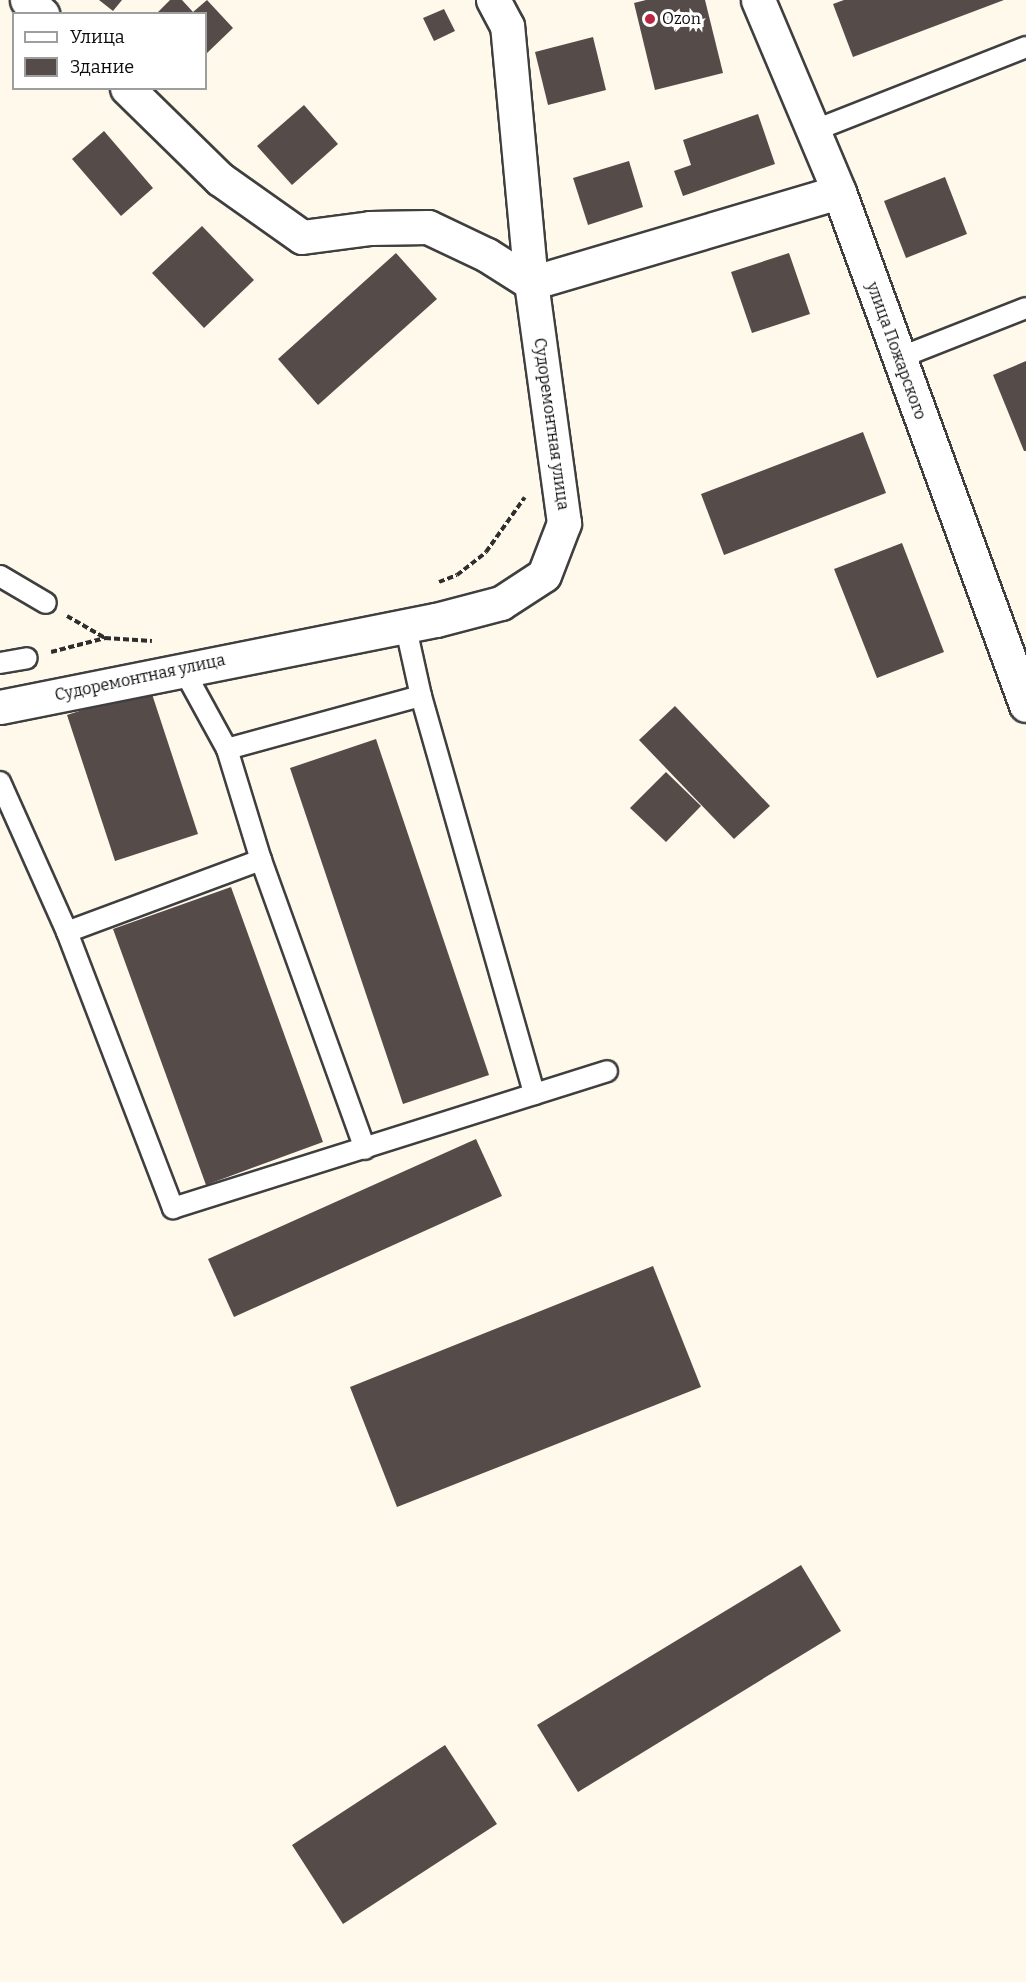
<!DOCTYPE html>
<html>
<head>
<meta charset="utf-8">
<style>
	body { margin:0 }
	#map { position:relative; width:1026px; height:1982px; overflow:hidden; background:#fff9ec; font-family:Bitter,serif }
	div>[style] { position:absolute }
	.building>* { inset:0; background:#554c49 }
	.path>* { height:4px; margin-top:-2px; transform-origin:0; background:repeating-linear-gradient(90deg,#2e2e2e 0 6px,transparent 0 9px) }
	.roads { filter:drop-shadow(2px 0 #3f3f3f) drop-shadow(-2px 0 #3f3f3f) drop-shadow(0 2px #3f3f3f) drop-shadow(0 -2px #3f3f3f) }
	.lane>* { height:20px; margin:-10px; padding:0 10px; transform-origin:10px; border-radius:10px; background:#fff }
	.street>* { height:33px; margin:-16.5px; padding:0 16.5px; transform-origin:16.5px; border-radius:16.5px; background:#fff }
	.dots>* { width:16px; height:16px; translate:-50% -50%; box-sizing:border-box; border:3px solid #fff; border-radius:50% }
	span { translate:-50% -50%; white-space:nowrap; text-align:center; line-height:1.15; -webkit-text-stroke:6px #fff; paint-order:stroke }
	.poi-label { font-size:16px; color:#0c0c0c }
	.left { translate:0 -50%; text-align:left }
	.street-label { font-size:16px; color:#0c0c0c }
	.legend { position:absolute; left:12px; top:12px; width:195px; height:78px; box-sizing:border-box; background:#fff; border:2px solid #9e9e9e; margin:0; padding:8px 10px; list-style:none; font-size:18px; color:#0c0c0c }
	.legend li { display:flex; align-items:center; gap:12px; height:30px }
	.legend b { width:30px; border:2px solid #9e9e9e }
</style>
</head>
<body>
<div id="map">
	<div class="building">
		<div style="clip-path:polygon(99px 0,122px 0,113px 11px)"></div>
		<div style="clip-path:polygon(170px 0,182px 0,193px 12px,207px 0,233px 28px,206px 54px,206px 14px,156px 14px)"></div>
		<div style="clip-path:polygon(646px 0,705px 0,723px 73px,655px 90px,634px 3px)"></div>
		<div style="clip-path:polygon(844px 0,1004px 0,853px 57px,833px 4px)"></div>
		<div style="clip-path:polygon(444px 9px,455px 31px,434px 41px,423px 18px)"></div>
		<div style="clip-path:polygon(593px 37px,606px 90px,548px 105px,535px 52px)"></div>
		<div style="clip-path:polygon(304px 105px,338px 144px,292px 185px,257px 146px)"></div>
		<div style="clip-path:polygon(758px 114px,775px 164px,683px 196px,674px 171px,691px 165px,683px 140px)"></div>
		<div style="clip-path:polygon(104px 131px,153px 188px,121px 216px,72px 159px)"></div>
		<div style="clip-path:polygon(629px 161px,643px 207px,588px 225px,573px 178px)"></div>
		<div style="clip-path:polygon(945px 177px,967px 234px,906px 258px,884px 201px)"></div>
		<div style="clip-path:polygon(202px 226px,254px 280px,204px 328px,152px 273px)"></div>
		<div style="clip-path:polygon(396px 253px,437px 299px,318px 405px,278px 359px)"></div>
		<div style="clip-path:polygon(789px 253px,810px 314px,752px 333px,731px 272px)"></div>
		<div style="clip-path:polygon(1026px 361px,1026px 451px,1024px 451px,993px 375px)"></div>
		<div style="clip-path:polygon(863px 432px,886px 493px,724px 555px,701px 494px)"></div>
		<div style="clip-path:polygon(902px 543px,944px 652px,877px 678px,834px 569px)"></div>
		<div style="clip-path:polygon(150px 688px,198px 834px,115px 861px,67px 715px)"></div>
		<div style="clip-path:polygon(675px 706px,770px 806px,734px 839px,639px 740px)"></div>
		<div style="clip-path:polygon(376px 739px,489px 1075px,403px 1104px,290px 768px)"></div>
		<div style="clip-path:polygon(666px 772px,701px 806px,666px 842px,630px 808px)"></div>
		<div style="clip-path:polygon(231px 887px,323px 1142px,206px 1185px,113px 929px)"></div>
		<div style="clip-path:polygon(476px 1139px,502px 1196px,234px 1317px,208px 1259px)"></div>
		<div style="clip-path:polygon(653px 1266px,701px 1387px,397px 1507px,350px 1387px)"></div>
		<div style="clip-path:polygon(801px 1565px,841px 1631px,578px 1792px,537px 1725px)"></div>
		<div style="clip-path:polygon(445px 1745px,497px 1824px,343px 1924px,292px 1845px)"></div>
	</div>
	<div class="path">
		<div style="left:439px;top:582px;width:19px;rotate:-21deg"></div>
		<div style="left:457px;top:575px;width:37px;rotate:-38deg"></div>
		<div style="left:486px;top:552px;width:67px;rotate:-54.7deg"></div>
		<div style="left:67px;top:616px;width:44px;rotate:30.1deg"></div>
		<div style="left:51px;top:652px;width:56px;rotate:-14.5deg"></div>
		<div style="left:105px;top:638px;width:47px;rotate:3.7deg"></div>
	</div>
	<div class="roads">
		<div class="lane">
			<div style="left:813px;top:131px;width:229px;rotate:-21.5deg"></div>
			<div style="left:899px;top:358px;width:136px;rotate:-21.5deg"></div>
			<div style="left:0;top:576px;width:53px;rotate:30.4deg"></div>
			<div style="left:405px;top:624px;width:74px;rotate:77.5deg"></div>
			<div style="left:421px;top:696px;width:414px;rotate:74.1deg"></div>
			<div style="left:0;top:663px;width:27px;rotate:-10deg"></div>
			<div style="left:183px;top:669px;width:91px;rotate:61.2deg"></div>
			<div style="left:227px;top:749px;width:116px;rotate:73deg"></div>
			<div style="left:261px;top:860px;width:307px;rotate:70.2deg"></div>
			<div style="left:227px;top:749px;width:201px;rotate:-15.3deg"></div>
			<div style="left:0;top:782px;width:164px;rotate:65.9deg"></div>
			<div style="left:67px;top:932px;width:296px;rotate:69deg"></div>
			<div style="left:173px;top:1208px;width:455px;rotate:-17.5deg"></div>
			<div style="left:67px;top:932px;width:207px;rotate:-20.4deg"></div>
		</div>
		<div class="street">
			<div style="left:27px;top:0;width:21px;rotate:43deg"></div>
			<div style="left:758px;top:0;width:208px;rotate:67.1deg"></div>
			<div style="left:839px;top:192px;width:546px;rotate:69.97deg"></div>
			<div style="left:127px;top:88px;width:130px;rotate:44.4deg"></div>
			<div style="left:220px;top:179px;width:100px;rotate:35.3deg"></div>
			<div style="left:302px;top:237px;width:69px;rotate:-7.5deg"></div>
			<div style="left:370px;top:228px;width:58px;rotate:-1deg"></div>
			<div style="left:428px;top:227px;width:65px;rotate:25.4deg"></div>
			<div style="left:487px;top:255px;width:52px;rotate:32.5deg"></div>
			<div style="left:531px;top:283px;width:321px;rotate:-16.5deg"></div>
			<div style="left:0;top:707px;width:445px;rotate:-11.3deg"></div>
			<div style="left:436px;top:620px;width:67px;rotate:-14.7deg"></div>
			<div style="left:501px;top:603px;width:51px;rotate:-33.1deg"></div>
			<div style="left:544px;top:575px;width:56px;rotate:-69deg"></div>
			<div style="left:564px;top:523px;width:242px;rotate:-97.8deg"></div>
			<div style="left:531px;top:283px;width:258px;rotate:-95.3deg"></div>
			<div style="left:507px;top:26px;width:30px;rotate:-118deg"></div>
		</div>
	</div>
	<div class="dots">
		<div style="left:650px;top:19px;background:#ba2741"></div>
	</div>
	<div class="poi-label">
		<span class="left" style="left:662px;top:19px">Ozon</span>
	</div>
	<div class="street-label">
		<span style="left:896px;top:351px;rotate:70deg">улица Пожарского</span>
		<span style="left:551px;top:424px;rotate:82deg">Судоремонтная улица</span>
		<span style="left:140px;top:678px;rotate:-12deg">Судоремонтная улица</span>
	</div>
	<ul class="legend">
	<li><b style="height:8px;background:#fff"></b>Улица</li>
	<li><b style="height:16px;background:#554c49"></b>Здание</li>
	</ul>
</div>
</body>
</html>
